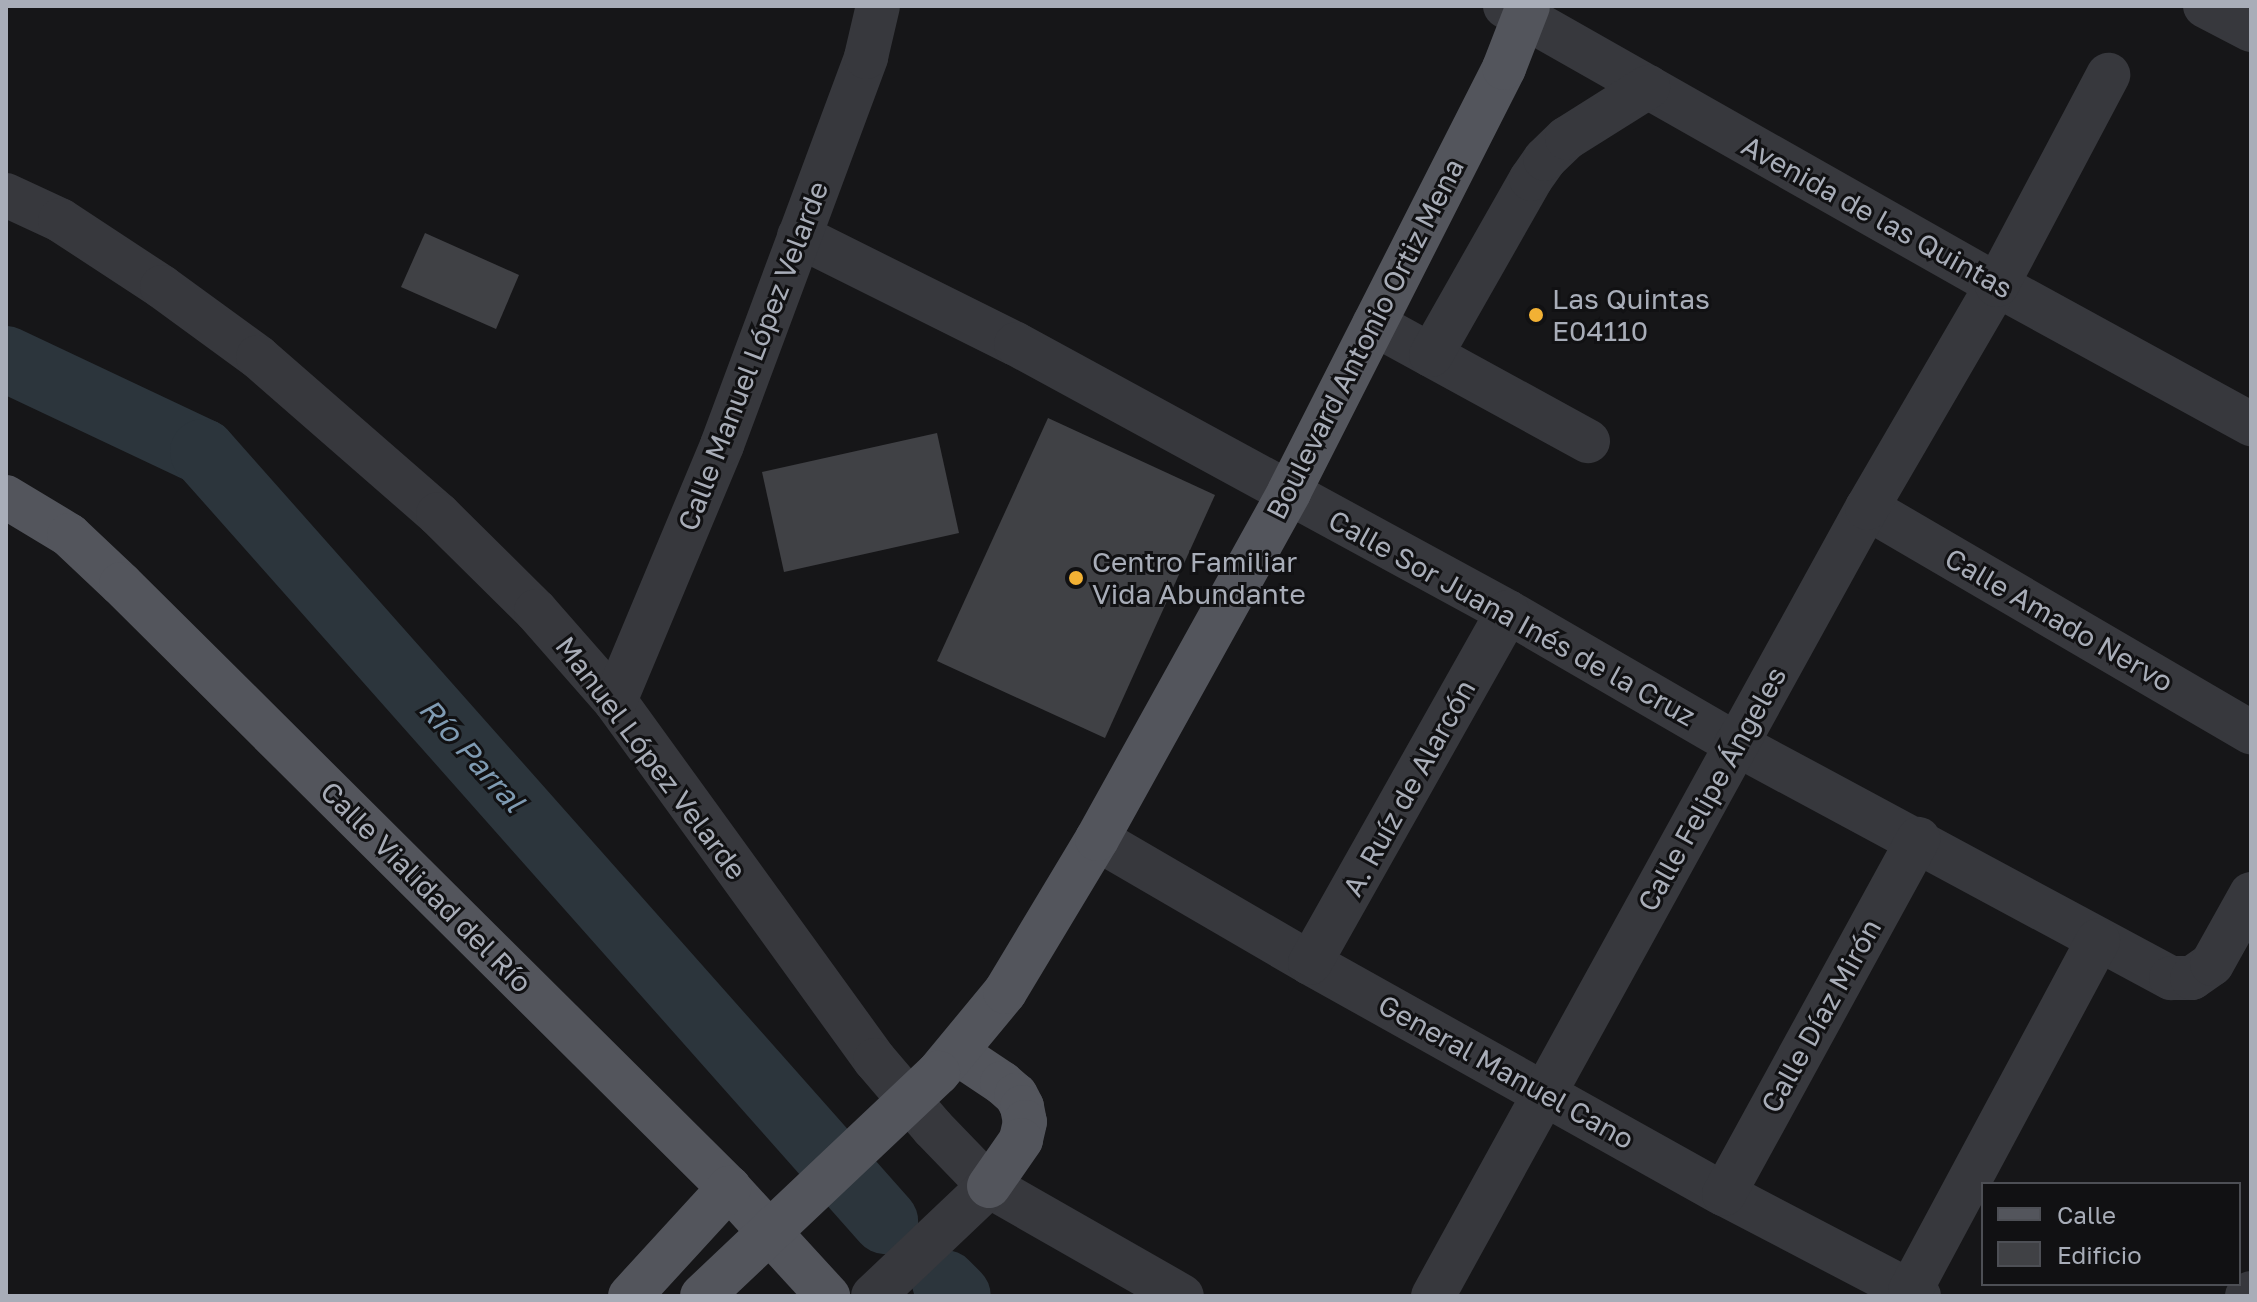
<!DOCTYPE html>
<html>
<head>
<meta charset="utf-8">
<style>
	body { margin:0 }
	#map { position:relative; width:2257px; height:1302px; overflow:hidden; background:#161618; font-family:"Golos Text",sans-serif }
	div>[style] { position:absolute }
	.river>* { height:66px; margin:-33px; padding:0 33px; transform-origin:33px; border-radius:33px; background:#2c353c }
	.building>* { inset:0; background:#404145 }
	.minor>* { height:44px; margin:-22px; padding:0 22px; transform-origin:22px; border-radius:22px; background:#37383d }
	.major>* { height:44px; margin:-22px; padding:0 22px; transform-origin:22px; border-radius:22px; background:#53555c }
	.major-bridge>* { height:44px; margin:-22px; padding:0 22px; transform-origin:22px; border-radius:22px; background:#53555c }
	.dots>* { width:22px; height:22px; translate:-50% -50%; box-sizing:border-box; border:4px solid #111113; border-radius:50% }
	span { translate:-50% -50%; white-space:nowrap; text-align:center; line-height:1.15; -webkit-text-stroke:6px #111113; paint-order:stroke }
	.street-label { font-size:28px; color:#a8adb8 }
	.poi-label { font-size:28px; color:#a8adb8 }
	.left { translate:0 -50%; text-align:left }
	.water-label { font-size:30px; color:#7f9bb3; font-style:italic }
	.frame { position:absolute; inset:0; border:8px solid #a8adb8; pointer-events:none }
	.legend { position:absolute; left:1981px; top:1182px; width:260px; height:104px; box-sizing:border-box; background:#111113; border:2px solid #4d4f55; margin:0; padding:10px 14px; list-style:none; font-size:24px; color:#a8adb8 }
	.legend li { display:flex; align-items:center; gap:16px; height:40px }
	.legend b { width:40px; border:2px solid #4d4f55 }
</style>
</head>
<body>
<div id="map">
	<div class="river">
		<div style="left:6px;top:359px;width:218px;rotate:25.3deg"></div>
		<div style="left:203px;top:452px;width:1028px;rotate:48.43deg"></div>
		<div style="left:945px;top:1283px;width:18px;rotate:45deg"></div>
	</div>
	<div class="building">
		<div style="clip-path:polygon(425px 233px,519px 275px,496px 329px,401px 287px)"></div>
		<div style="clip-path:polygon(1048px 418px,1215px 495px,1105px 738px,937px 661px)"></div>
		<div style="clip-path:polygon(937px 433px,959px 533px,784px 572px,762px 472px)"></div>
	</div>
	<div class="minor">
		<div style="left:1505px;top:6px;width:566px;rotate:29.56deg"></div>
		<div style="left:1997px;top:285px;width:290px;rotate:28.7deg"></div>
		<div style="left:2205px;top:6px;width:52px;rotate:27.6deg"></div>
		<div style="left:6px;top:195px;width:60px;rotate:24.8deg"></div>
		<div style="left:60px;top:220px;width:122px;rotate:33.3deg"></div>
		<div style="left:162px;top:287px;width:119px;rotate:36.1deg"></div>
		<div style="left:258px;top:357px;width:239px;rotate:41.1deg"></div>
		<div style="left:438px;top:514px;width:138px;rotate:44.7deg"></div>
		<div style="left:536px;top:611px;width:120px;rotate:48.7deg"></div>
		<div style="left:615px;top:701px;width:443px;rotate:54.1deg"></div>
		<div style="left:875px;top:1060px;width:89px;rotate:49.5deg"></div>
		<div style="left:933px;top:1128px;width:81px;rotate:46deg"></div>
		<div style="left:989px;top:1186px;width:222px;rotate:29.7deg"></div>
		<div style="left:799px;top:236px;width:242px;rotate:26.5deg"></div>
		<div style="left:1016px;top:344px;width:560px;rotate:28.58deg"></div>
		<div style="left:1508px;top:612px;width:263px;rotate:30.1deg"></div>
		<div style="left:1736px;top:744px;width:494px;rotate:28.3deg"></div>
		<div style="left:2171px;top:978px;width:21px"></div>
		<div style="left:2192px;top:978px;width:24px;rotate:-35deg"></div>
		<div style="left:2212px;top:964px;width:80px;rotate:-60.9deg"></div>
		<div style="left:1374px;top:324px;width:244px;rotate:28.7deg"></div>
		<div style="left:1431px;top:355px;width:202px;rotate:-60.4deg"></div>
		<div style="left:1531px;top:179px;width:24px;rotate:-55deg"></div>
		<div style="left:1545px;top:159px;width:30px;rotate:-44deg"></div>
		<div style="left:1567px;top:138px;width:96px;rotate:-32.2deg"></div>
		<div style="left:1867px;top:508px;width:445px;rotate:30.3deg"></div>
		<div style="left:615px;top:701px;width:277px;rotate:-67.3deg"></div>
		<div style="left:722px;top:445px;width:414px;rotate:-69.6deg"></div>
		<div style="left:866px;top:57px;width:52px;rotate:-76.8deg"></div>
		<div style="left:1097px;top:839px;width:246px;rotate:30.2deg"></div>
		<div style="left:1310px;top:963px;width:474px;rotate:29.2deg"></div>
		<div style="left:1724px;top:1194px;width:220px;rotate:27.6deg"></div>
		<div style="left:1310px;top:963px;width:403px;rotate:-60.6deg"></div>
		<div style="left:1724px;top:1194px;width:405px;rotate:-61.3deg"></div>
		<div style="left:1910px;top:1291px;width:398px;rotate:-61.8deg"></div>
		<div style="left:873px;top:1296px;width:160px;rotate:-43.5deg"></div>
		<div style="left:1433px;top:1296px;width:900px;rotate:-61.16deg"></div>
		<div style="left:1867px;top:508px;width:258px;rotate:-59.8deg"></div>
		<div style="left:1997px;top:285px;width:238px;rotate:-62.1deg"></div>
		<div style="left:2247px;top:1296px;width:5px;rotate:-37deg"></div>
	</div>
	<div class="major">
		<div style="left:6px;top:497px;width:74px;rotate:31.1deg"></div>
		<div style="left:69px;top:535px;width:71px;rotate:43.3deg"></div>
		<div style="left:121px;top:584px;width:857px;rotate:44.81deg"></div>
		<div style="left:729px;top:1188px;width:147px;rotate:47.5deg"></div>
		<div style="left:957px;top:1053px;width:54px;rotate:33.7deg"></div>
		<div style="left:1002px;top:1083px;width:18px;rotate:41deg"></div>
		<div style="left:1016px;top:1095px;width:13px;rotate:63deg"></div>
		<div style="left:1022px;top:1107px;width:15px;rotate:79deg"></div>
		<div style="left:1025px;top:1122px;width:18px;rotate:103deg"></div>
		<div style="left:1021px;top:1140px;width:56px;rotate:124.8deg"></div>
		<div style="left:938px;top:1073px;width:105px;rotate:-50.4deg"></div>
		<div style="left:1005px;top:992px;width:179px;rotate:-59deg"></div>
		<div style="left:1097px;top:839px;width:397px;rotate:-61deg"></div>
		<div style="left:1289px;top:492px;width:475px;rotate:-63.1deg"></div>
		<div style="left:1504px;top:68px;width:66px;rotate:-68.8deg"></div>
		<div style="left:630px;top:1296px;width:147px;rotate:-47.5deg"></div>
	</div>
	<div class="major-bridge">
		<div style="left:702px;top:1296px;width:325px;rotate:-43.4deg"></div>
	</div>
	<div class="dots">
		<div style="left:1536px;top:315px;background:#f2b134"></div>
		<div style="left:1076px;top:578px;background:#f2b134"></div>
	</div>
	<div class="street-label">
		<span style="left:1877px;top:217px;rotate:29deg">Avenida de las Quintas</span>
		<span style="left:1365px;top:339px;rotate:-63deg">Boulevard Antonio Ortiz Mena</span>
		<span style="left:753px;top:356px;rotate:-69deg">Calle Manuel López Velarde</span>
		<span style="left:1512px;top:618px;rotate:29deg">Calle Sor Juana Inés de la Cruz</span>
		<span style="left:2059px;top:620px;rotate:30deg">Calle Amado Nervo</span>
		<span style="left:651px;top:758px;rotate:53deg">Manuel López Velarde</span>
		<span style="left:1409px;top:788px;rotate:-61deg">A. Ruíz de Alarcón</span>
		<span style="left:1712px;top:789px;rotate:-61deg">Calle Felipe Ángeles</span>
		<span style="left:426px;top:887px;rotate:45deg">Calle Vialidad del Río</span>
		<span style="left:1821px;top:1016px;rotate:-61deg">Calle Díaz Mirón</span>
		<span style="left:1506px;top:1072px;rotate:29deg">General Manuel Cano</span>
	</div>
	<div class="poi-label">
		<span class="left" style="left:1552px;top:315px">Las Quintas<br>E04110</span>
		<span class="left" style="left:1092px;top:578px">Centro Familiar<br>Vida Abundante</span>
	</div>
	<div class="water-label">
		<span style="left:472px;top:755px;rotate:48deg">Río Parral</span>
	</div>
	<div class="frame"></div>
	<ul class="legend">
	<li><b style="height:10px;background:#53555c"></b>Calle</li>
	<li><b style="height:22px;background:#404145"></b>Edificio</li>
	</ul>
</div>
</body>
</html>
